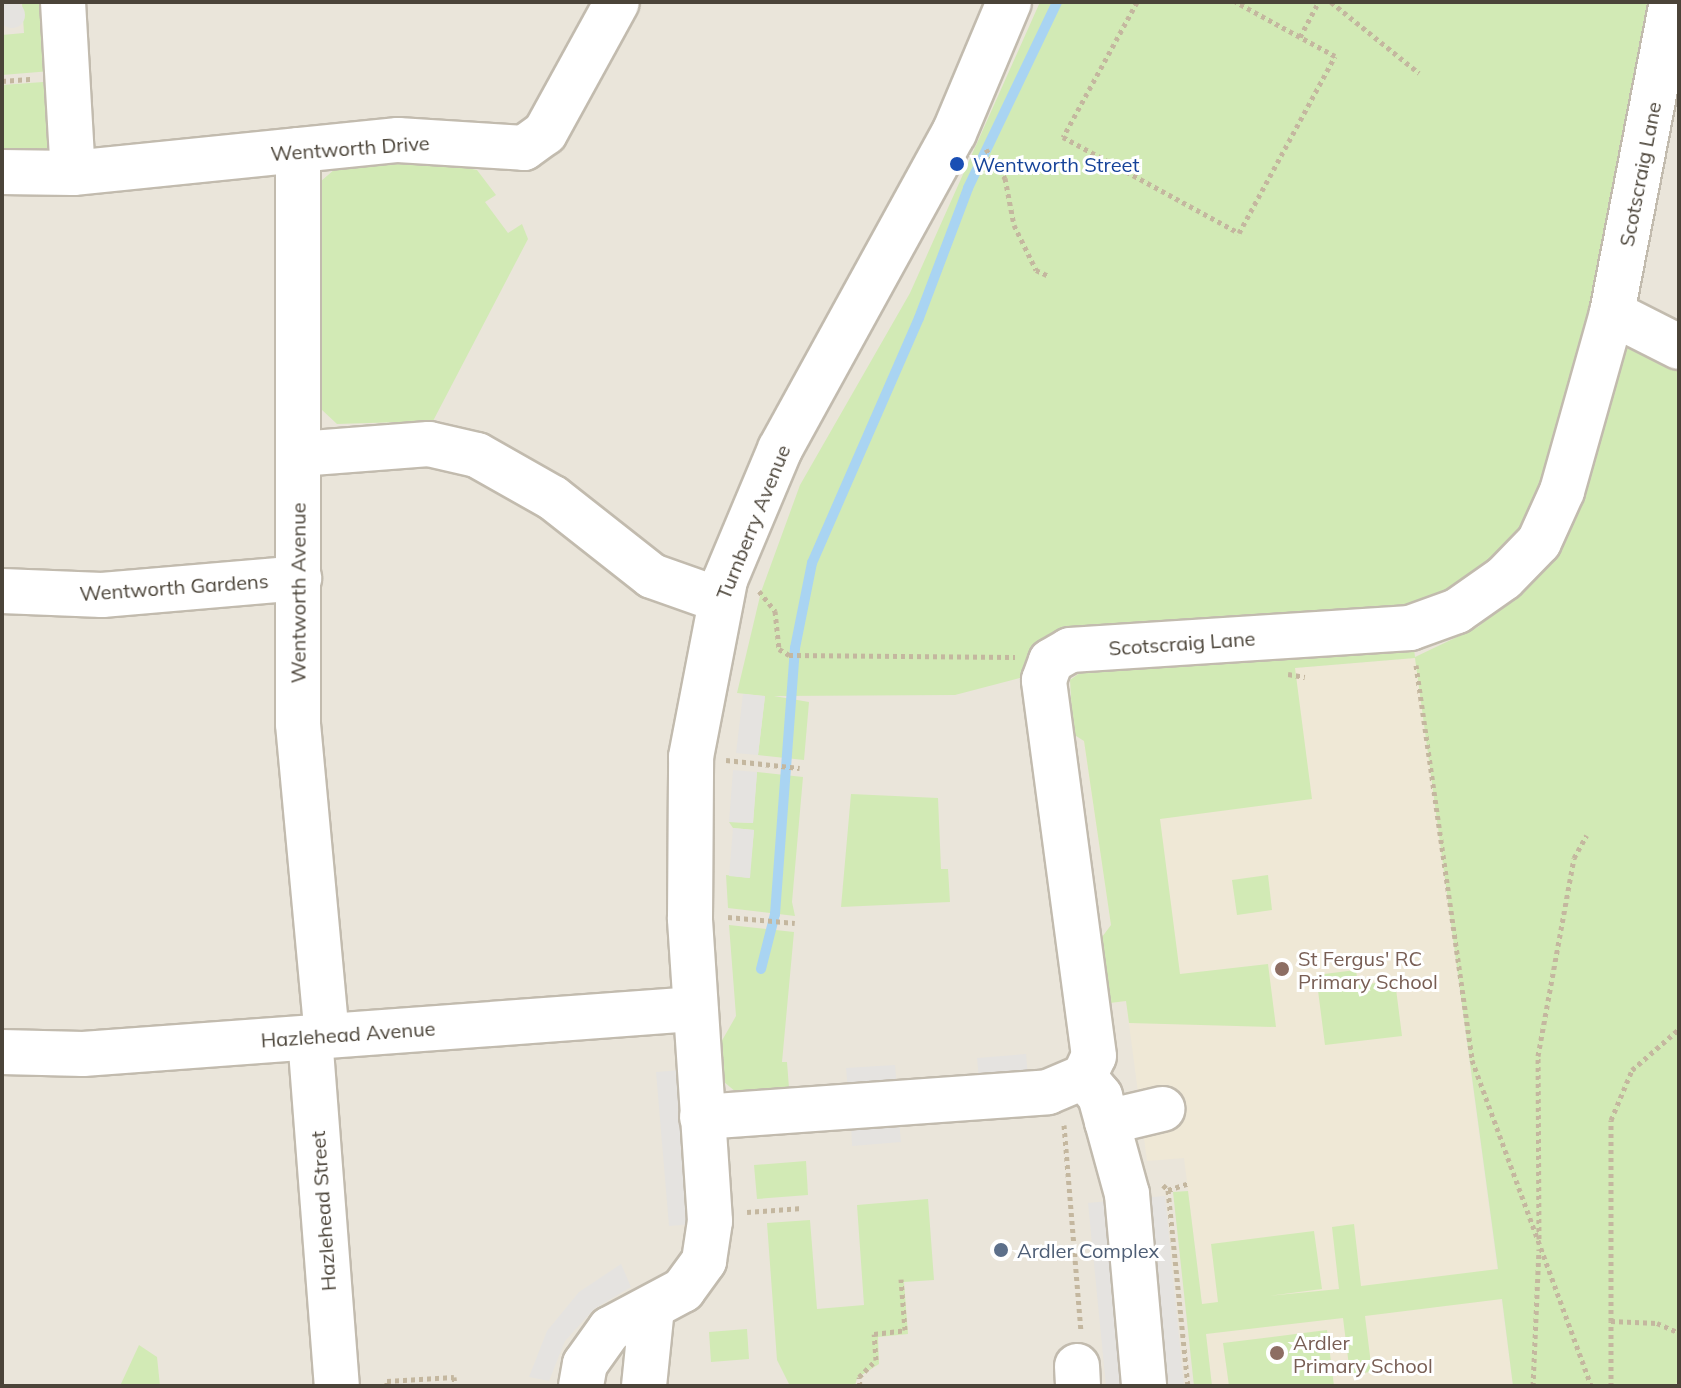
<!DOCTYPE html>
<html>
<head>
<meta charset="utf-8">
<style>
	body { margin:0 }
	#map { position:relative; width:1681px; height:1388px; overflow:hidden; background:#f6f3ec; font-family:Mulish,sans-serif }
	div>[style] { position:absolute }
	.residential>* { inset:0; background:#eae5da }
	.education>* { inset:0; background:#efe8d6 }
	.green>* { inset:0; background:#d2eab5 }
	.parking>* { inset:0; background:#e5e3e0 }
	.round { border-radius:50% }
	.stream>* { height:10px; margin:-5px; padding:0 5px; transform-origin:5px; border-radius:5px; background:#a9d4f2 }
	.path>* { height:5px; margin-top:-2.5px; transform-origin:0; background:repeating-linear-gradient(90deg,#c4b79f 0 4px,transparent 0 8px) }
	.roads { filter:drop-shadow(2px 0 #c2bbae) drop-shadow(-2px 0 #c2bbae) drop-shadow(0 2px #c2bbae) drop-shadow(0 -2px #c2bbae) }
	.minor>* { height:44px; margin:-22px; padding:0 22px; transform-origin:22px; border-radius:22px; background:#fff }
	.dots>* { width:22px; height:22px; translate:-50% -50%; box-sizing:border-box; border:4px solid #fff; border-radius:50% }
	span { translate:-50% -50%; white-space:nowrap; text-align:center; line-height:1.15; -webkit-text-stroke:6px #fff; paint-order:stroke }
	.street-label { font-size:20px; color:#4b4439 }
	.transit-label { font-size:20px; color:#164399 }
	.left { translate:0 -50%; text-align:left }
	.education-label { font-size:20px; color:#785e54 }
	.service-label { font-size:20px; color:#4e5e75 }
	.frame { position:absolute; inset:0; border:4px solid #4b4439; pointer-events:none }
</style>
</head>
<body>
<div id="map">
	<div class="residential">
		<div style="clip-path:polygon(2px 2px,1679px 2px,1679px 1386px,2px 1386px)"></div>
	</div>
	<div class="education">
		<div style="clip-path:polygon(1415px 658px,1513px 1386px,1212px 1386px,1184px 1158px,1147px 1161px,1126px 1001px,1110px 1003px,1102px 937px,1111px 925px,1080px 716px,1295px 668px)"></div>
	</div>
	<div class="green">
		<div style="clip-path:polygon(22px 2px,40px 3px,49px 18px,51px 71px,2px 75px,2px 35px,24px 33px)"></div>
		<div style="clip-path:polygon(1040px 2px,1660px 2px,1602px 312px,1534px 531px,1450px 600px,1035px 674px,955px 695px,774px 696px,809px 702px,804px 760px,758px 755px,765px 696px,737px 693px,761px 592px,800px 485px,910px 293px)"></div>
		<div style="clip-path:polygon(43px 82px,54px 148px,33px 161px,2px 156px,2px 85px)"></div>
		<div style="clip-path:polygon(430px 160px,477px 170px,496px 195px,485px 202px,508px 233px,522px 224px,528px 239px,433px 421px,337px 424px,321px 409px,320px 182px,335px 169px)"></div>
		<div style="clip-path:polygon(1626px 342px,1679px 360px,1679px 1379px,1675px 1386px,1513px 1386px,1502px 1299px,1365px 1316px,1372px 1372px,1350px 1374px,1343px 1318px,1206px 1334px,1212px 1386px,1194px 1386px,1173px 1192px,1188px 1191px,1202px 1304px,1218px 1302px,1211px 1244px,1314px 1231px,1322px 1289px,1268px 1296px,1339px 1289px,1332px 1227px,1354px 1224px,1361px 1286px,1498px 1269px,1415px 658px,1295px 668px,1312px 799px,1160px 819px,1180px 974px,1268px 964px,1276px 1027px,1129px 1023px,1126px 1001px,1110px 1003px,1102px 937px,1111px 925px,1084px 741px,1073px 734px,1070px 680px,1084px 670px,1414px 648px,1415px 657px,1478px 627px,1533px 579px)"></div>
		<div style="clip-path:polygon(757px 772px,803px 777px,792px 902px,795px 916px,728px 908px,726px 875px,749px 878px,754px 830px,733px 828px,729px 822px,753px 823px)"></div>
		<div style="clip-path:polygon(851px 794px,938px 798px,941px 869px,948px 869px,950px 902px,841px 907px)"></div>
		<div style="clip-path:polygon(1268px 875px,1272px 910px,1237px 915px,1232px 880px)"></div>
		<div style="clip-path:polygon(729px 925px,794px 932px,782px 1062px,787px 1062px,789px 1088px,736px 1092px,724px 1082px,720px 1044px,736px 1016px)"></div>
		<div style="clip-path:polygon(1356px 970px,1358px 985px,1395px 981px,1402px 1036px,1325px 1045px,1316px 975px)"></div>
		<div style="clip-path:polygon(806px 1161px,808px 1195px,757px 1199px,754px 1165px)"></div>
		<div style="clip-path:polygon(928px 1199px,934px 1280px,904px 1282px,908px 1334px,878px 1337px,879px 1364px,857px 1378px,855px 1386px,790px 1386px,777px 1360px,767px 1223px,810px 1220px,817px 1309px,864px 1305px,857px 1205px)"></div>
		<div style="clip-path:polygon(747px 1329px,749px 1359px,711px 1362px,709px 1332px)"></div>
		<div style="clip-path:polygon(1327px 1330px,1334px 1386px,1229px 1386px,1223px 1343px)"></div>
		<div style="clip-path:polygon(139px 1345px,157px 1357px,160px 1386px,120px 1386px)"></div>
	</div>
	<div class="parking">
		<div class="round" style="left:-1px;top:2px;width:26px;height:26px"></div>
		<div style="clip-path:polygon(743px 694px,765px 696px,758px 755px,736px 753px)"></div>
		<div style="clip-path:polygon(733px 770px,757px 772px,753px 823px,729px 822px)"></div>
		<div style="clip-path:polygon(733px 828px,754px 830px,750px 878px,729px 876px)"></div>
		<div style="clip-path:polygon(1026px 1054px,1028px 1077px,979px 1081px,977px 1058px)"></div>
		<div style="clip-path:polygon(895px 1065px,897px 1088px,848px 1091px,846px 1068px)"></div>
		<div style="clip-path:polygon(681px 1070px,694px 1224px,669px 1226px,656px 1072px)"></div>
		<div style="clip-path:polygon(899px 1119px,901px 1142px,852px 1146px,851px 1123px)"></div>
		<div style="clip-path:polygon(1165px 1196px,1184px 1386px,1106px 1386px,1088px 1203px)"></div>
		<div style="clip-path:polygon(621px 1264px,631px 1287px,594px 1309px,565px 1341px,549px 1381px,529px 1377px,547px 1331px,579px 1292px)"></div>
	</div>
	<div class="stream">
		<div style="left:761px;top:969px;width:57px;rotate:-75.7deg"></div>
		<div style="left:775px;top:914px;width:267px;rotate:-85.7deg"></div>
		<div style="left:795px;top:648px;width:87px;rotate:-78.7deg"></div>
		<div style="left:812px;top:563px;width:267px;rotate:-66.4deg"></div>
		<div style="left:919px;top:318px;width:139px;rotate:-69.3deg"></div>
		<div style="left:968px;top:188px;width:206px;rotate:-64.4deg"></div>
	</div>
	<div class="path">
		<div style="left:1137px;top:2px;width:154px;rotate:118.7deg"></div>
		<div style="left:1063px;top:137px;width:200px;rotate:28.6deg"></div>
		<div style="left:1239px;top:233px;width:201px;rotate:-61.5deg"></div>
		<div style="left:1335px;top:56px;width:113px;rotate:-151.4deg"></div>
		<div style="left:1331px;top:2px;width:113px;rotate:38.9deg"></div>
		<div style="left:1300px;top:37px;width:40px;rotate:-62deg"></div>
		<div style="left:2px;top:81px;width:31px;rotate:-4deg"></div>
		<div style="left:986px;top:149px;width:35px;rotate:57deg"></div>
		<div style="left:1005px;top:178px;width:48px;rotate:79.2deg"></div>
		<div style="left:1014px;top:225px;width:50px;rotate:63.9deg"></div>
		<div style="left:1036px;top:270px;width:14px;rotate:25deg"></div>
		<div style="left:759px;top:591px;width:26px;rotate:51deg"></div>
		<div style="left:775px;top:611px;width:38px;rotate:84deg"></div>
		<div style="left:779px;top:649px;width:12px;rotate:31deg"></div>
		<div style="left:789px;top:655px;width:226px;rotate:0.5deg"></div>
		<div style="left:1416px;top:665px;width:399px;rotate:81.9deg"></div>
		<div style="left:1472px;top:1060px;width:347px;rotate:69.9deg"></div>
		<div style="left:1288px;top:674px;width:17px;rotate:10deg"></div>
		<div style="left:726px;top:760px;width:74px;rotate:6.2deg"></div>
		<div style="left:728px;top:917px;width:67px;rotate:5.1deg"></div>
		<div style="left:1064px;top:1125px;width:207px;rotate:85.3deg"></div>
		<div style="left:1163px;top:1185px;width:7px;rotate:45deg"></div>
		<div style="left:1168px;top:1190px;width:197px;rotate:84.2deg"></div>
		<div style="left:1168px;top:1190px;width:23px;rotate:-18deg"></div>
		<div style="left:747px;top:1212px;width:55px;rotate:-4.2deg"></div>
		<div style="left:1539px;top:1239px;width:183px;rotate:-90.3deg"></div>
		<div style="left:1538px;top:1056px;width:201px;rotate:-79.7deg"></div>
		<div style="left:1574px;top:858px;width:26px;rotate:-61deg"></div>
		<div style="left:1611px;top:1321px;width:201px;rotate:-90deg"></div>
		<div style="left:1611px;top:1120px;width:54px;rotate:-67.2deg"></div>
		<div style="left:1632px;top:1070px;width:62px;rotate:-41.1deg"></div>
		<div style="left:387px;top:1386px;width:5px;rotate:-90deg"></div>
		<div style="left:387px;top:1381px;width:67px;rotate:-3.4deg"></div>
		<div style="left:454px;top:1377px;width:9px;rotate:84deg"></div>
		<div style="left:860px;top:1386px;width:9px;rotate:-96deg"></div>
		<div style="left:859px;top:1377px;width:24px;rotate:-45deg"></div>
		<div style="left:876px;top:1360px;width:26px;rotate:-94deg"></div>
		<div style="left:874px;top:1334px;width:31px;rotate:-7deg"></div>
		<div style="left:905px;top:1330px;width:51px;rotate:-94.5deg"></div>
		<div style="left:1533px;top:1386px;width:137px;rotate:-87.5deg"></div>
		<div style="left:1611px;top:1386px;width:65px;rotate:-90deg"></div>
		<div style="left:1611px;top:1321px;width:46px;rotate:2.5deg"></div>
		<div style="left:1657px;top:1323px;width:24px;rotate:24deg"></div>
	</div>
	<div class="roads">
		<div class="minor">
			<div style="left:63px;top:2px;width:171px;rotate:86.7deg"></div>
			<div style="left:298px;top:150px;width:574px;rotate:90deg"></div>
			<div style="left:298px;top:724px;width:312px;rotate:84.7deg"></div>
			<div style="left:2px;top:172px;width:71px;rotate:0.8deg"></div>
			<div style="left:73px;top:173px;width:327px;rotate:-5.8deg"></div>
			<div style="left:398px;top:140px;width:126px;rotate:3.6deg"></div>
			<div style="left:524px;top:148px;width:26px;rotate:-36deg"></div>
			<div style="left:545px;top:133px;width:149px;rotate:-61.2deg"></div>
			<div style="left:1612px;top:313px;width:75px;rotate:26.9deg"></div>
			<div style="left:299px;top:454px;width:130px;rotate:-4.4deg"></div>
			<div style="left:429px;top:444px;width:49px;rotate:12.9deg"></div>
			<div style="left:477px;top:455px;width:87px;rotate:29.5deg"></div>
			<div style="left:553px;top:498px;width:126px;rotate:38.2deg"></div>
			<div style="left:652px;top:576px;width:72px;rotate:19.4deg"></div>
			<div style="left:2px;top:591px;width:100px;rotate:2.3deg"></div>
			<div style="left:102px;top:595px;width:198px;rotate:-4.9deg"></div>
			<div style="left:310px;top:1037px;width:350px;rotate:85.6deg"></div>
			<div style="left:2px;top:1052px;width:81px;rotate:1.4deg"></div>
			<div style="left:83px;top:1054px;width:614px;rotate:-4.21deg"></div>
			<div style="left:1084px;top:1077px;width:25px;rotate:50deg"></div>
			<div style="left:1100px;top:1096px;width:102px;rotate:74.6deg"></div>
			<div style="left:1127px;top:1194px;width:193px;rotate:84.9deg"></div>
			<div style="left:702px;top:1117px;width:347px;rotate:-4.1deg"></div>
			<div style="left:1048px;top:1092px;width:39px;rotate:-23deg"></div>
			<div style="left:1084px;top:1077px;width:23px;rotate:-65deg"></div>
			<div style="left:1094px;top:1056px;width:379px;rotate:-97.6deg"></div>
			<div style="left:1044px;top:680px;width:20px;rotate:-70deg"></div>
			<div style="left:1051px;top:661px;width:22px;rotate:-30deg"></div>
			<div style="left:1070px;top:650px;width:341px;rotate:-3.7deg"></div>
			<div style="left:1410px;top:628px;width:50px;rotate:-19.9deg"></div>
			<div style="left:1457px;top:611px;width:57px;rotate:-35.1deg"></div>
			<div style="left:1504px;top:578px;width:50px;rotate:-45.8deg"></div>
			<div style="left:1539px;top:542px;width:56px;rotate:-65.7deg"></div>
			<div style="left:1562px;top:491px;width:185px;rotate:-74.3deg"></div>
			<div style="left:1612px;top:313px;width:317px;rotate:-79.1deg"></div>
			<div style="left:1107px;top:1122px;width:57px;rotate:-13.3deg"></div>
			<div style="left:1077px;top:1366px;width:20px;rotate:87deg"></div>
			<div style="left:581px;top:1386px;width:22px;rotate:-80deg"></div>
			<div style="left:585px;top:1364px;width:43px;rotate:-54.5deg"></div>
			<div style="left:610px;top:1329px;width:83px;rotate:-28.1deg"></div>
			<div style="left:683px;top:1290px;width:36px;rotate:-54deg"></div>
			<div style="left:704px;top:1261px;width:40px;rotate:-81.5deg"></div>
			<div style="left:710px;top:1221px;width:304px;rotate:-93.8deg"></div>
			<div style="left:690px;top:918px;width:161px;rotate:-89.6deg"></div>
			<div style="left:691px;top:757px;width:180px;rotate:-79.1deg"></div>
			<div style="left:725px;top:580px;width:142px;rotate:-67.2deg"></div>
			<div style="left:780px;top:449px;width:361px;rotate:-61.2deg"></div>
			<div style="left:954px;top:133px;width:142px;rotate:-67.2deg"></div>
			<div style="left:644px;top:1386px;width:79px;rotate:-84.2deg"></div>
		</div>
	</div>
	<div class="dots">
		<div style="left:957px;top:164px;background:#1a4fb4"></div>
		<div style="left:1282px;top:969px;background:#8d6e63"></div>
		<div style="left:1001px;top:1250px;background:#5c6f8a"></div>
		<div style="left:1277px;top:1353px;background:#8d6e63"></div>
	</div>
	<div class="street-label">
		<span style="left:350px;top:148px;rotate:-4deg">Wentworth Drive</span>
		<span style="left:1640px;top:174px;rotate:-79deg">Scotscraig Lane</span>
		<span style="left:753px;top:522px;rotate:-68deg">Turnberry Avenue</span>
		<span style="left:174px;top:587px;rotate:-4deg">Wentworth Gardens</span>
		<span style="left:298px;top:593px;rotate:-90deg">Wentworth Avenue</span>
		<span style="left:1182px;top:643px;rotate:-4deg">Scotscraig Lane</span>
		<span style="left:348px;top:1034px;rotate:-4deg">Hazlehead Avenue</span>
		<span style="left:323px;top:1211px;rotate:-94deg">Hazlehead Street</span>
	</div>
	<div class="transit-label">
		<span class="left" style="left:973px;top:164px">Wentworth Street</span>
	</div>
	<div class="education-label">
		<span class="left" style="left:1298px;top:970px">St Fergus' RC<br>Primary School</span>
		<span class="left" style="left:1293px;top:1354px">Ardler<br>Primary School</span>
	</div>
	<div class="service-label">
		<span class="left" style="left:1017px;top:1250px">Ardler Complex</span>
	</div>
	<div class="frame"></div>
</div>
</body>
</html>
